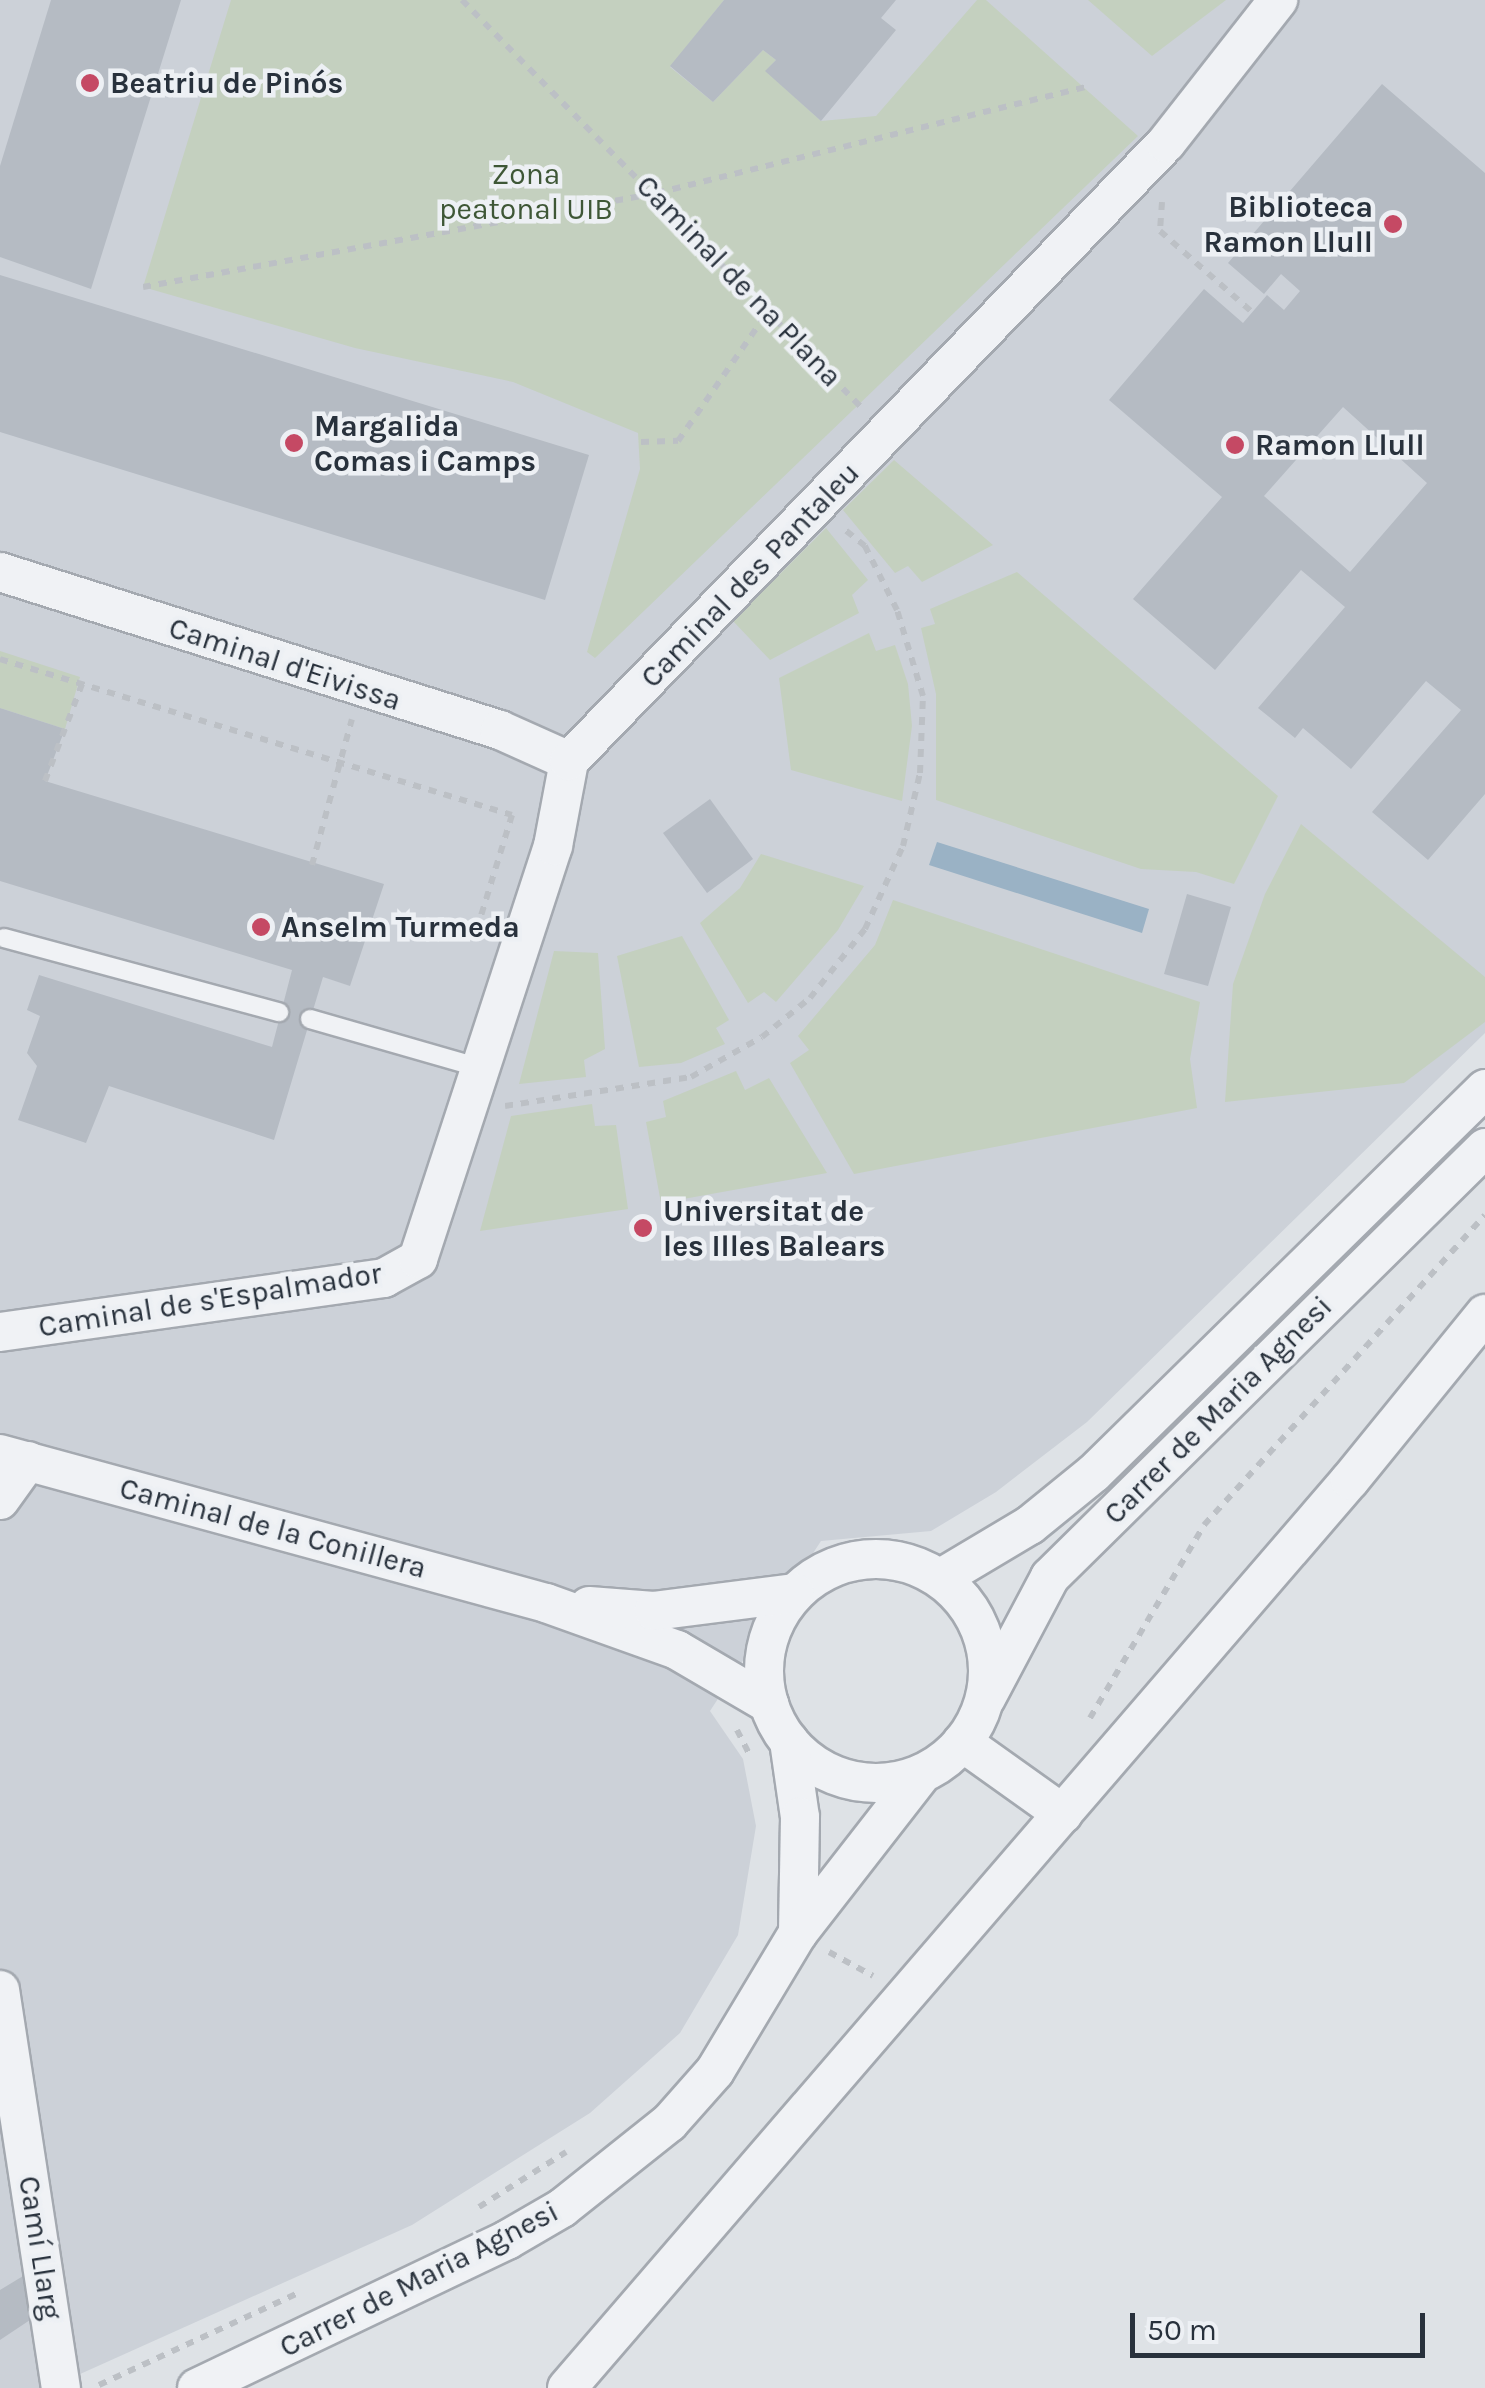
<!DOCTYPE html>
<html>
<head>
<meta charset="utf-8">
<style>
	body { margin:0 }
	#map { position:relative; width:1485px; height:2388px; overflow:hidden; background:#dee2e6; font-family:Karla,sans-serif }
	div>[style] { position:absolute }
	.built>* { inset:0; background:#ccd1d8 }
	.green>* { inset:0; background:#c4d0bf }
	.water>* { inset:0; background:#9ab2c5 }
	.building>* { inset:0; background:#b5bbc3 }
	.path>* { height:6px; margin-top:-3px; transform-origin:0; background:repeating-linear-gradient(90deg,#bcc0c5 0 8px,transparent 0 16px) }
	.roads { filter:drop-shadow(2px 0 #a4a9b0) drop-shadow(-2px 0 #a4a9b0) drop-shadow(0 2px #a4a9b0) drop-shadow(0 -2px #a4a9b0) }
	.lane>* { height:18px; margin:-9px; padding:0 9px; transform-origin:9px; border-radius:9px; background:#f0f2f5 }
	.street>* { height:38px; margin:-19px; padding:0 19px; transform-origin:19px; border-radius:19px; background:#f0f2f5 }
	.street>.ring { margin:-19px; padding:0; box-sizing:content-box; background:none; border:38px solid #f0f2f5; border-radius:50% }
	.dots>* { width:28px; height:28px; translate:-50% -50%; box-sizing:border-box; border:5px solid #edf0f4; border-radius:50% }
	span { translate:-50% -50%; white-space:nowrap; text-align:center; line-height:1.15; -webkit-text-stroke:9px #edf0f4; paint-order:stroke }
	.poi-label { font-size:30px; color:#28313c; font-weight:700 }
	.left { translate:0 -50%; text-align:left }
	.right { translate:-100% -50%; text-align:right }
	.park-label { font-size:30px; color:#3e5736 }
	.street-label { font-size:30px; color:#28313c }
	.scale { position:absolute; left:1130px; top:2313px; width:295px; height:45px; box-sizing:border-box; border:5px solid #28313c; border-top:0; padding-left:12px; font-size:30px; line-height:35px; white-space:nowrap; color:#28313c; -webkit-text-stroke:8px #edf0f4; paint-order:stroke }
</style>
</head>
<body>
<div id="map">
	<div class="built">
		<div style="clip-path:polygon(0 0,1485px 0,1485px 1033px,1087px 1422px,996px 1492px,931px 1531px,821px 1541px,710px 1711px,743px 1759px,756px 1826px,738px 1935px,680px 2033px,590px 2113px,412px 2225px,49px 2388px,0 2388px)"></div>
	</div>
	<div class="green">
		<div style="clip-path:polygon(231px 0,724px 0,670px 67px,713px 102px,763px 50px,776px 60px,766px 71px,821px 121px,876px 116px,977px 0,986px 0,1138px 136px,595px 658px,587px 652px,640px 469px,638px 433px,513px 382px,355px 348px,143px 287px)"></div>
		<div style="clip-path:polygon(1088px 0,1226px 0,1152px 56px)"></div>
		<div style="clip-path:polygon(894px 460px,993px 545px,922px 582px,908px 566px,895px 573px,843px 510px)"></div>
		<div style="clip-path:polygon(826px 528px,868px 580px,852px 595px,859px 613px,770px 660px,733px 621px)"></div>
		<div style="clip-path:polygon(1017px 572px,1278px 796px,1234px 884px,1196px 872px,1141px 869px,936px 800px,936px 694px,921px 628px,935px 624px,930px 609px)"></div>
		<div style="clip-path:polygon(869px 633px,876px 651px,895px 645px,908px 684px,912px 726px,902px 801px,791px 770px,779px 678px)"></div>
		<div style="clip-path:polygon(0 651px,80px 677px,65px 729px,0 708px)"></div>
		<div style="clip-path:polygon(1301px 824px,1485px 977px,1485px 1022px,1404px 1083px,1225px 1102px,1233px 984px,1265px 894px)"></div>
		<div style="clip-path:polygon(761px 854px,864px 886px,838px 930px,776px 1002px,764px 992px,748px 1003px,700px 923px,740px 888px)"></div>
		<div style="clip-path:polygon(893px 900px,1200px 1002px,1190px 1059px,1197px 1108px,854px 1174px,790px 1063px,809px 1050px,798px 1036px,875px 945px)"></div>
		<div style="clip-path:polygon(682px 936px,729px 1020px,716px 1028px,725px 1044px,681px 1063px,639px 1067px,617px 956px)"></div>
		<div style="clip-path:polygon(554px 951px,598px 953px,605px 1049px,584px 1060px,586px 1077px,519px 1084px)"></div>
		<div style="clip-path:polygon(736px 1071px,745px 1090px,769px 1078px,827px 1173px,661px 1203px,646px 1122px,666px 1117px,663px 1101px)"></div>
		<div style="clip-path:polygon(592px 1104px,595px 1126px,616px 1125px,628px 1209px,480px 1231px,511px 1116px)"></div>
	</div>
	<div class="water">
		<div style="clip-path:polygon(937px 842px,1149px 909px,1142px 933px,929px 865px)"></div>
	</div>
	<div class="building">
		<div style="clip-path:polygon(51px 0,181px 0,91px 289px,0 257px,0 166px)"></div>
		<div style="clip-path:polygon(724px 0,896px 0,881px 18px,896px 30px,821px 121px,765px 71px,776px 60px,763px 50px,713px 102px,670px 66px)"></div>
		<div style="clip-path:polygon(evenodd,1382px 84px,1485px 173px,1485px 794px,1428px 860px,1372px 812px,1461px 710px,1426px 681px,1351px 769px,1303px 728px,1295px 738px,1258px 708px,1345px 607px,1301px 570px,1215px 670px,1133px 599px,1222px 497px,1109px 400px,1204px 289px,1243px 323px,1267px 295px,1284px 310px,1300px 291px,1281px 274px,1264px 294px,1228px 263px,1382px 84px,1343px 407px,1427px 483px,1350px 572px,1264px 496px,1343px 407px)"></div>
		<div style="clip-path:polygon(0 275px,589px 455px,545px 600px,0 432px)"></div>
		<div style="clip-path:polygon(0 708px,65px 729px,45px 781px,384px 884px,350px 986px,323px 977px,274px 1140px,109px 1086px,86px 1143px,18px 1120px,37px 1066px,27px 1053px,40px 1016px,27px 1010px,39px 975px,272px 1047px,292px 970px,0 881px)"></div>
		<div style="clip-path:polygon(710px 799px,753px 859px,707px 893px,663px 833px)"></div>
		<div style="clip-path:polygon(1187px 894px,1231px 907px,1208px 986px,1164px 974px)"></div>
		<div style="clip-path:polygon(33px 2270px,45px 2310px,0 2340px,0 2290px)"></div>
	</div>
	<div class="path">
		<div style="left:462px;top:0;width:569px;rotate:45.57deg"></div>
		<div style="left:1162px;top:202px;width:29px;rotate:94deg"></div>
		<div style="left:1160px;top:231px;width:123px;rotate:41.4deg"></div>
		<div style="left:143px;top:287px;width:523px;rotate:-10.36deg"></div>
		<div style="left:657px;top:193px;width:441px;rotate:-13.9deg"></div>
		<div style="left:641px;top:442px;width:37px;rotate:-2deg"></div>
		<div style="left:678px;top:441px;width:156px;rotate:-55.2deg"></div>
		<div style="left:0;top:659px;width:535px;rotate:16.95deg"></div>
		<div style="left:512px;top:815px;width:126px;rotate:107.1deg"></div>
		<div style="left:475px;top:935px;width:81px;rotate:-165.8deg"></div>
		<div style="left:45px;top:781px;width:104px;rotate:-69.1deg"></div>
		<div style="left:312px;top:865px;width:151px;rotate:-74.7deg"></div>
		<div style="left:505px;top:1106px;width:188px;rotate:-8.9deg"></div>
		<div style="left:691px;top:1077px;width:81px;rotate:-29.4deg"></div>
		<div style="left:762px;top:1037px;width:62px;rotate:-39.1deg"></div>
		<div style="left:810px;top:998px;width:88px;rotate:-51.4deg"></div>
		<div style="left:865px;top:929px;width:91px;rotate:-65.4deg"></div>
		<div style="left:903px;top:846px;width:75px;rotate:-76.9deg"></div>
		<div style="left:920px;top:773px;width:77px;rotate:-87.8deg"></div>
		<div style="left:923px;top:696px;width:90px;rotate:-106.8deg"></div>
		<div style="left:897px;top:610px;width:72px;rotate:-116.6deg"></div>
		<div style="left:865px;top:546px;width:28px;rotate:-141deg"></div>
		<div style="left:1090px;top:1718px;width:224px;rotate:-59.4deg"></div>
		<div style="left:1204px;top:1525px;width:418px;rotate:-47.8deg"></div>
		<div style="left:737px;top:1730px;width:27px;rotate:63deg"></div>
		<div style="left:829px;top:1952px;width:50px;rotate:28.6deg"></div>
		<div style="left:479px;top:2207px;width:103px;rotate:-32.3deg"></div>
		<div style="left:99px;top:2385px;width:217px;rotate:-24.8deg"></div>
	</div>
	<div class="roads">
		<div class="lane">
			<div style="left:4px;top:938px;width:285px;rotate:15.1deg"></div>
			<div style="left:310px;top:1019px;width:178px;rotate:16deg"></div>
		</div>
		<div class="street">
			<div style="left:0;top:572px;width:524px;rotate:17.54deg"></div>
			<div style="left:500px;top:730px;width:76px;rotate:24.2deg"></div>
			<div style="left:0;top:1332px;width:388px;rotate:-8deg"></div>
			<div style="left:384px;top:1278px;width:39px;rotate:-29deg"></div>
			<div style="left:418px;top:1259px;width:435px;rotate:-71.9deg"></div>
			<div style="left:553px;top:846px;width:86px;rotate:-79.3deg"></div>
			<div style="left:569px;top:761px;width:859px;rotate:-45.99deg"></div>
			<div style="left:1166px;top:143px;width:182px;rotate:-51.9deg"></div>
			<div style="left:0;top:1454px;width:566px;rotate:15.26deg"></div>
			<div style="left:546px;top:1603px;width:139px;rotate:19.7deg"></div>
			<div style="left:677px;top:1650px;width:107px;rotate:30.4deg"></div>
			<div style="left:0;top:1500px;width:48px;rotate:-54.3deg"></div>
			<div class="ring" style="left:764px;top:1559px;width:186px;height:186px"></div>
			<div style="left:941px;top:1578px;width:104px;rotate:-30.8deg"></div>
			<div style="left:1030px;top:1525px;width:82px;rotate:-39.1deg"></div>
			<div style="left:1094px;top:1473px;width:548px;rotate:-44.48deg"></div>
			<div style="left:589px;top:1606px;width:65px;rotate:4.4deg"></div>
			<div style="left:654px;top:1611px;width:142px;rotate:-7.3deg"></div>
			<div style="left:986px;top:1698px;width:137px;rotate:-62.1deg"></div>
			<div style="left:1050px;top:1577px;width:611px;rotate:-44.6deg"></div>
			<div style="left:789px;top:1741px;width:77px;rotate:81.8deg"></div>
			<div style="left:800px;top:1817px;width:116px;rotate:91deg"></div>
			<div style="left:962px;top:1742px;width:124px;rotate:35.5deg"></div>
			<div style="left:0;top:1990px;width:403px;rotate:81.3deg"></div>
			<div style="left:197px;top:2388px;width:344px;rotate:-25.5deg"></div>
			<div style="left:507px;top:2240px;width:64px;rotate:-30.2deg"></div>
			<div style="left:562px;top:2208px;width:137px;rotate:-38.5deg"></div>
			<div style="left:669px;top:2123px;width:69px;rotate:-48.5deg"></div>
			<div style="left:715px;top:2071px;width:161px;rotate:-59deg"></div>
			<div style="left:798px;top:1933px;width:202px;rotate:-52.1deg"></div>
			<div style="left:567px;top:2388px;width:1199px;rotate:-49.23deg"></div>
			<div style="left:1350px;top:1480px;width:214px;rotate:-50.9deg"></div>
		</div>
	</div>
	<div class="dots">
		<div style="left:90px;top:83px;background:#c54964"></div>
		<div style="left:1393px;top:224px;background:#c54964"></div>
		<div style="left:294px;top:443px;background:#c54964"></div>
		<div style="left:1235px;top:445px;background:#c54964"></div>
		<div style="left:261px;top:927px;background:#c54964"></div>
		<div style="left:643px;top:1228px;background:#c54964"></div>
	</div>
	<div class="poi-label">
		<span class="left" style="left:110px;top:83px">Beatriu de Pinós</span>
		<span class="right" style="left:1373px;top:224px">Biblioteca<br>Ramon Llull</span>
		<span class="left" style="left:314px;top:443px">Margalida<br>Comas i Camps</span>
		<span class="left" style="left:1255px;top:445px">Ramon Llull</span>
		<span class="left" style="left:281px;top:927px">Anselm Turmeda</span>
		<span class="left" style="left:663px;top:1228px">Universitat de<br>les Illes Balears</span>
	</div>
	<div class="park-label">
		<span style="left:526px;top:191px">Zona<br>peatonal UIB</span>
	</div>
	<div class="street-label">
		<span style="left:739px;top:281px;rotate:46deg">Caminal de na Plana</span>
		<span style="left:750px;top:575px;rotate:-46deg">Caminal des Pantaleu</span>
		<span style="left:285px;top:664px;rotate:18deg">Caminal d'Eivissa</span>
		<span style="left:210px;top:1300px;rotate:-9deg">Caminal de s'Espalmador</span>
		<span style="left:1218px;top:1410px;rotate:-45deg">Carrer de Maria Agnesi</span>
		<span style="left:273px;top:1528px;rotate:15deg">Caminal de la Conillera</span>
		<span style="left:40px;top:2248px;rotate:81deg">Camí Llarg</span>
		<span style="left:419px;top:2279px;rotate:-27deg">Carrer de Maria Agnesi</span>
	</div>
	<div class="scale">50 m</div>
</div>
</body>
</html>
